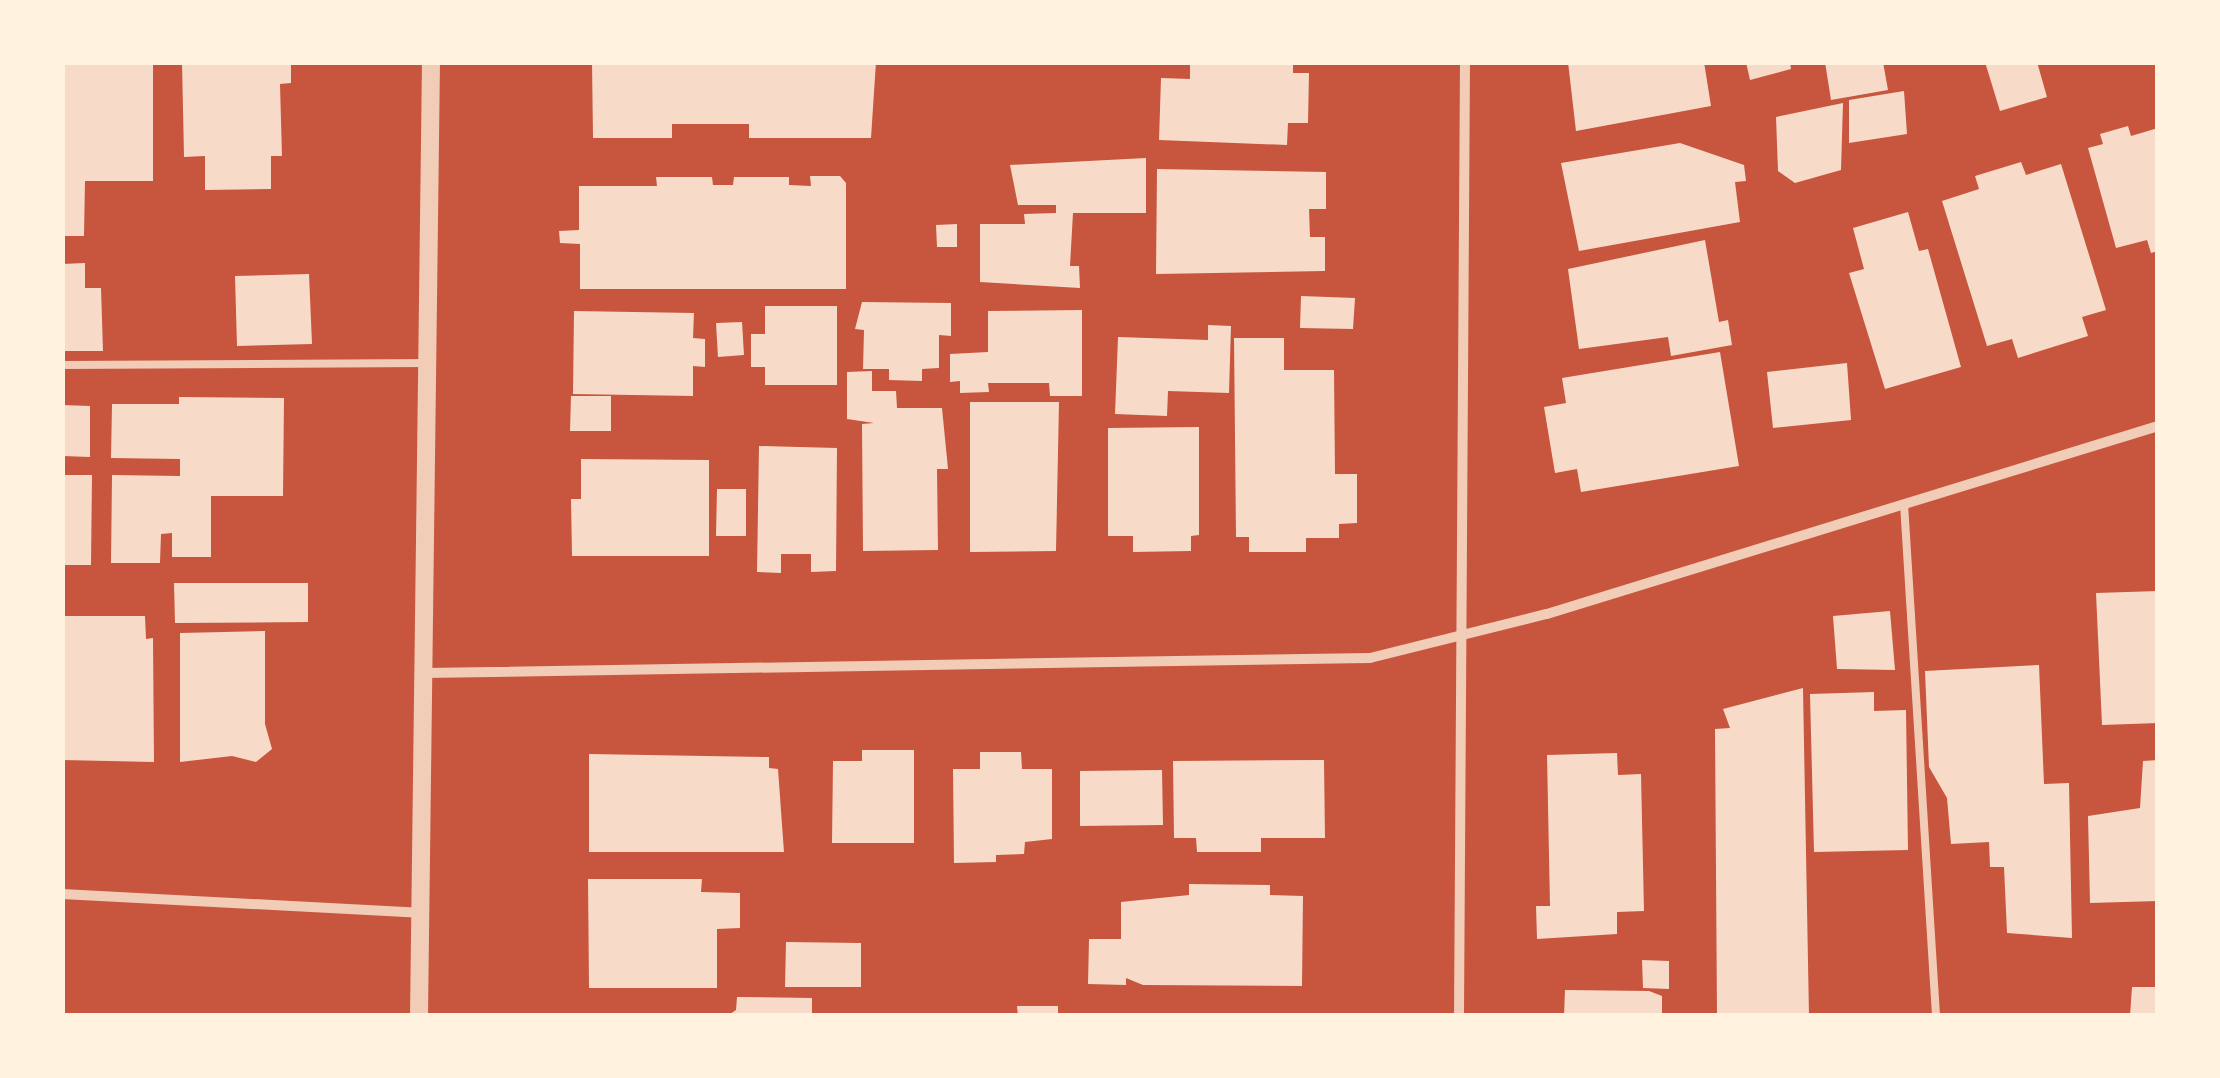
<!DOCTYPE html>
<html>
<head>
<meta charset="utf-8">
<style>
	body { margin:0 }
	#map { position:relative; width:2220px; height:1078px; overflow:hidden; background:#c8553d; font-family:Roboto,sans-serif }
	div>[style] { position:absolute }
	.building>* { inset:0; background:#f7dbc8 }
	.service>* { height:8px; margin:-4px; padding:0 4px; transform-origin:4px; border-radius:4px; background:#f1ccb7 }
	.minor>* { height:10px; margin:-5px; padding:0 5px; transform-origin:5px; border-radius:5px; background:#f1ccb7 }
	.tertiary>* { height:18px; margin:-9px; padding:0 9px; transform-origin:9px; border-radius:9px; background:#f1ccb7 }
	span { translate:-50% -50%; white-space:nowrap; text-align:center; line-height:1.15; -webkit-text-stroke:10px #fff3e0; paint-order:stroke }
	.frame { position:absolute; inset:0; border:65px solid #fff3e0; pointer-events:none }
</style>
</head>
<body>
<div id="map">
	<div class="building">
		<div style="clip-path:polygon(62px 62px,153px 62px,153px 181px,85px 181px,84px 236px,62px 236px)"></div>
		<div style="clip-path:polygon(182px 62px,291px 62px,291px 83px,280px 84px,282px 156px,271px 156px,271px 189px,205px 190px,205px 156px,184px 157px)"></div>
		<div style="clip-path:polygon(592px 62px,876px 62px,871px 138px,749px 138px,749px 124px,672px 124px,672px 138px,593px 138px)"></div>
		<div style="clip-path:polygon(1190px 62px,1293px 62px,1293px 73px,1309px 73px,1308px 123px,1288px 123px,1287px 145px,1159px 140px,1161px 78px,1190px 79px)"></div>
		<div style="clip-path:polygon(1568px 62px,1704px 62px,1711px 106px,1576px 131px)"></div>
		<div style="clip-path:polygon(1746px 62px,1790px 62px,1791px 69px,1750px 80px)"></div>
		<div style="clip-path:polygon(1825px 62px,1883px 62px,1888px 90px,1831px 100px)"></div>
		<div style="clip-path:polygon(1985px 62px,2037px 62px,2047px 97px,2000px 111px)"></div>
		<div style="clip-path:polygon(1904px 91px,1907px 134px,1849px 143px,1849px 100px)"></div>
		<div style="clip-path:polygon(1843px 103px,1841px 170px,1795px 183px,1778px 171px,1776px 117px)"></div>
		<div style="clip-path:polygon(2128px 126px,2131px 136px,2158px 128px,2158px 251px,2151px 253px,2147px 240px,2116px 248px,2088px 148px,2103px 144px,2100px 134px)"></div>
		<div style="clip-path:polygon(1680px 143px,1744px 165px,1746px 181px,1735px 182px,1740px 222px,1579px 251px,1561px 163px)"></div>
		<div style="clip-path:polygon(1146px 158px,1146px 213px,1073px 213px,1070px 266px,1079px 266px,1080px 288px,980px 282px,980px 224px,1025px 224px,1024px 214px,1056px 213px,1056px 205px,1018px 205px,1010px 165px)"></div>
		<div style="clip-path:polygon(2021px 162px,2026px 175px,2061px 164px,2106px 310px,2082px 317px,2088px 336px,2018px 358px,2012px 339px,1987px 346px,1942px 201px,1979px 189px,1975px 176px)"></div>
		<div style="clip-path:polygon(1157px 169px,1326px 172px,1326px 209px,1309px 209px,1310px 237px,1325px 237px,1325px 271px,1156px 274px)"></div>
		<div style="clip-path:polygon(810px 176px,840px 176px,846px 183px,846px 289px,580px 289px,580px 244px,560px 243px,559px 231px,579px 230px,579px 186px,657px 186px,656px 177px,712px 177px,713px 185px,733px 185px,734px 177px,789px 177px,789px 185px,811px 186px)"></div>
		<div style="clip-path:polygon(1908px 212px,1919px 251px,1928px 249px,1961px 367px,1885px 389px,1849px 273px,1864px 269px,1853px 228px)"></div>
		<div style="clip-path:polygon(957px 224px,957px 247px,937px 247px,936px 225px)"></div>
		<div style="clip-path:polygon(1705px 240px,1719px 322px,1728px 320px,1732px 345px,1671px 356px,1668px 337px,1579px 349px,1568px 269px)"></div>
		<div style="clip-path:polygon(85px 263px,85px 288px,101px 288px,103px 351px,62px 351px,62px 264px)"></div>
		<div style="clip-path:polygon(309px 274px,312px 344px,237px 346px,235px 276px)"></div>
		<div style="clip-path:polygon(1301px 296px,1355px 298px,1353px 329px,1300px 328px)"></div>
		<div style="clip-path:polygon(862px 302px,951px 303px,951px 336px,939px 335px,939px 368px,922px 369px,922px 381px,889px 380px,889px 369px,863px 369px,864px 330px,855px 329px)"></div>
		<div style="clip-path:polygon(765px 306px,837px 306px,837px 385px,765px 385px,765px 367px,751px 367px,751px 334px,765px 334px)"></div>
		<div style="clip-path:polygon(1082px 310px,1082px 396px,1050px 396px,1049px 383px,988px 383px,989px 392px,960px 393px,960px 381px,950px 382px,950px 354px,988px 352px,988px 311px)"></div>
		<div style="clip-path:polygon(574px 311px,694px 313px,693px 338px,705px 339px,705px 367px,693px 366px,693px 396px,573px 394px)"></div>
		<div style="clip-path:polygon(742px 322px,744px 355px,718px 357px,716px 323px)"></div>
		<div style="clip-path:polygon(1208px 325px,1231px 326px,1229px 393px,1168px 391px,1167px 416px,1115px 414px,1118px 337px,1208px 340px)"></div>
		<div style="clip-path:polygon(1234px 338px,1284px 338px,1284px 370px,1334px 370px,1335px 474px,1357px 474px,1357px 523px,1339px 524px,1339px 538px,1306px 538px,1306px 552px,1249px 552px,1249px 537px,1236px 537px)"></div>
		<div style="clip-path:polygon(1720px 352px,1739px 466px,1581px 492px,1577px 469px,1555px 473px,1544px 407px,1566px 403px,1562px 378px)"></div>
		<div style="clip-path:polygon(1847px 363px,1851px 420px,1773px 428px,1767px 372px)"></div>
		<div style="clip-path:polygon(872px 371px,872px 391px,896px 391px,897px 408px,942px 408px,948px 469px,937px 469px,938px 550px,863px 551px,862px 424px,874px 423px,847px 419px,847px 372px)"></div>
		<div style="clip-path:polygon(571px 396px,611px 396px,611px 431px,570px 431px)"></div>
		<div style="clip-path:polygon(179px 397px,284px 398px,283px 496px,211px 496px,211px 557px,172px 557px,172px 533px,161px 534px,160px 563px,111px 563px,112px 475px,180px 476px,180px 459px,111px 458px,112px 404px,179px 404px)"></div>
		<div style="clip-path:polygon(970px 402px,1059px 402px,1056px 551px,970px 552px)"></div>
		<div style="clip-path:polygon(62px 405px,90px 406px,90px 457px,62px 456px)"></div>
		<div style="clip-path:polygon(1199px 427px,1199px 535px,1191px 536px,1191px 551px,1133px 552px,1133px 536px,1108px 536px,1108px 428px)"></div>
		<div style="clip-path:polygon(759px 446px,837px 448px,836px 571px,811px 572px,811px 554px,781px 554px,781px 573px,757px 572px)"></div>
		<div style="clip-path:polygon(581px 459px,709px 460px,709px 556px,572px 556px,571px 499px,581px 499px)"></div>
		<div style="clip-path:polygon(62px 475px,92px 475px,91px 565px,62px 565px)"></div>
		<div style="clip-path:polygon(717px 489px,746px 489px,746px 536px,716px 536px)"></div>
		<div style="clip-path:polygon(174px 583px,308px 583px,308px 622px,175px 623px)"></div>
		<div style="clip-path:polygon(2158px 591px,2158px 723px,2102px 725px,2096px 593px)"></div>
		<div style="clip-path:polygon(1890px 611px,1895px 670px,1837px 669px,1833px 616px)"></div>
		<div style="clip-path:polygon(62px 616px,145px 616px,146px 639px,153px 638px,154px 762px,62px 760px)"></div>
		<div style="clip-path:polygon(265px 631px,265px 724px,272px 749px,256px 762px,232px 756px,180px 762px,180px 633px)"></div>
		<div style="clip-path:polygon(2039px 665px,2044px 784px,2069px 783px,2072px 938px,2007px 933px,2004px 867px,1990px 867px,1989px 842px,1951px 844px,1947px 798px,1929px 767px,1925px 671px)"></div>
		<div style="clip-path:polygon(1803px 688px,1809px 1016px,1717px 1016px,1715px 729px,1730px 728px,1723px 709px)"></div>
		<div style="clip-path:polygon(1874px 692px,1874px 711px,1906px 710px,1908px 850px,1814px 852px,1810px 694px)"></div>
		<div style="clip-path:polygon(862px 750px,914px 750px,914px 843px,832px 843px,833px 761px,862px 761px)"></div>
		<div style="clip-path:polygon(980px 752px,1021px 752px,1022px 769px,1052px 769px,1052px 839px,1025px 842px,1024px 854px,996px 855px,996px 862px,954px 863px,953px 769px,980px 769px)"></div>
		<div style="clip-path:polygon(1617px 753px,1618px 775px,1641px 774px,1644px 911px,1617px 912px,1617px 934px,1537px 939px,1536px 906px,1550px 906px,1547px 755px)"></div>
		<div style="clip-path:polygon(589px 754px,769px 757px,769px 768px,778px 769px,784px 852px,589px 852px)"></div>
		<div style="clip-path:polygon(1324px 760px,1325px 838px,1261px 838px,1261px 852px,1197px 852px,1196px 838px,1174px 838px,1173px 761px)"></div>
		<div style="clip-path:polygon(2158px 760px,2158px 901px,2090px 903px,2088px 816px,2140px 808px,2143px 761px)"></div>
		<div style="clip-path:polygon(1162px 770px,1163px 825px,1080px 826px,1080px 771px)"></div>
		<div style="clip-path:polygon(588px 879px,702px 879px,701px 892px,740px 893px,740px 928px,717px 929px,717px 988px,589px 988px)"></div>
		<div style="clip-path:polygon(1189px 884px,1270px 885px,1270px 895px,1303px 896px,1302px 986px,1143px 985px,1126px 978px,1126px 985px,1088px 984px,1089px 939px,1121px 939px,1121px 902px,1189px 895px)"></div>
		<div style="clip-path:polygon(786px 942px,861px 943px,861px 987px,785px 987px)"></div>
		<div style="clip-path:polygon(1642px 960px,1669px 961px,1669px 989px,1643px 988px)"></div>
		<div style="clip-path:polygon(2132px 987px,2158px 987px,2158px 1016px,2130px 1016px)"></div>
		<div style="clip-path:polygon(1565px 990px,1649px 991px,1662px 996px,1662px 1016px,1564px 1016px)"></div>
		<div style="clip-path:polygon(737px 997px,812px 998px,812px 1016px,727px 1016px,736px 1010px)"></div>
		<div style="clip-path:polygon(1017px 1006px,1058px 1006px,1058px 1016px,1018px 1016px)"></div>
	</div>
	<div class="service">
		<div style="left:62px;top:365px;width:366px;rotate:-0.3deg"></div>
		<div style="left:1904px;top:504px;width:512px;rotate:86.42deg"></div>
	</div>
	<div class="minor">
		<div style="left:424px;top:673px;width:946px;rotate:-0.91deg"></div>
		<div style="left:1370px;top:658px;width:182px;rotate:-14deg"></div>
		<div style="left:1547px;top:614px;width:639px;rotate:-17.1deg"></div>
		<div style="left:62px;top:894px;width:358px;rotate:3deg"></div>
		<div style="left:1459px;top:1016px;width:954px;rotate:-89.64deg"></div>
	</div>
	<div class="tertiary">
		<div style="left:419px;top:1016px;width:954px;rotate:-89.28deg"></div>
	</div>
	<div class="frame"></div>
</div>
</body>
</html>
